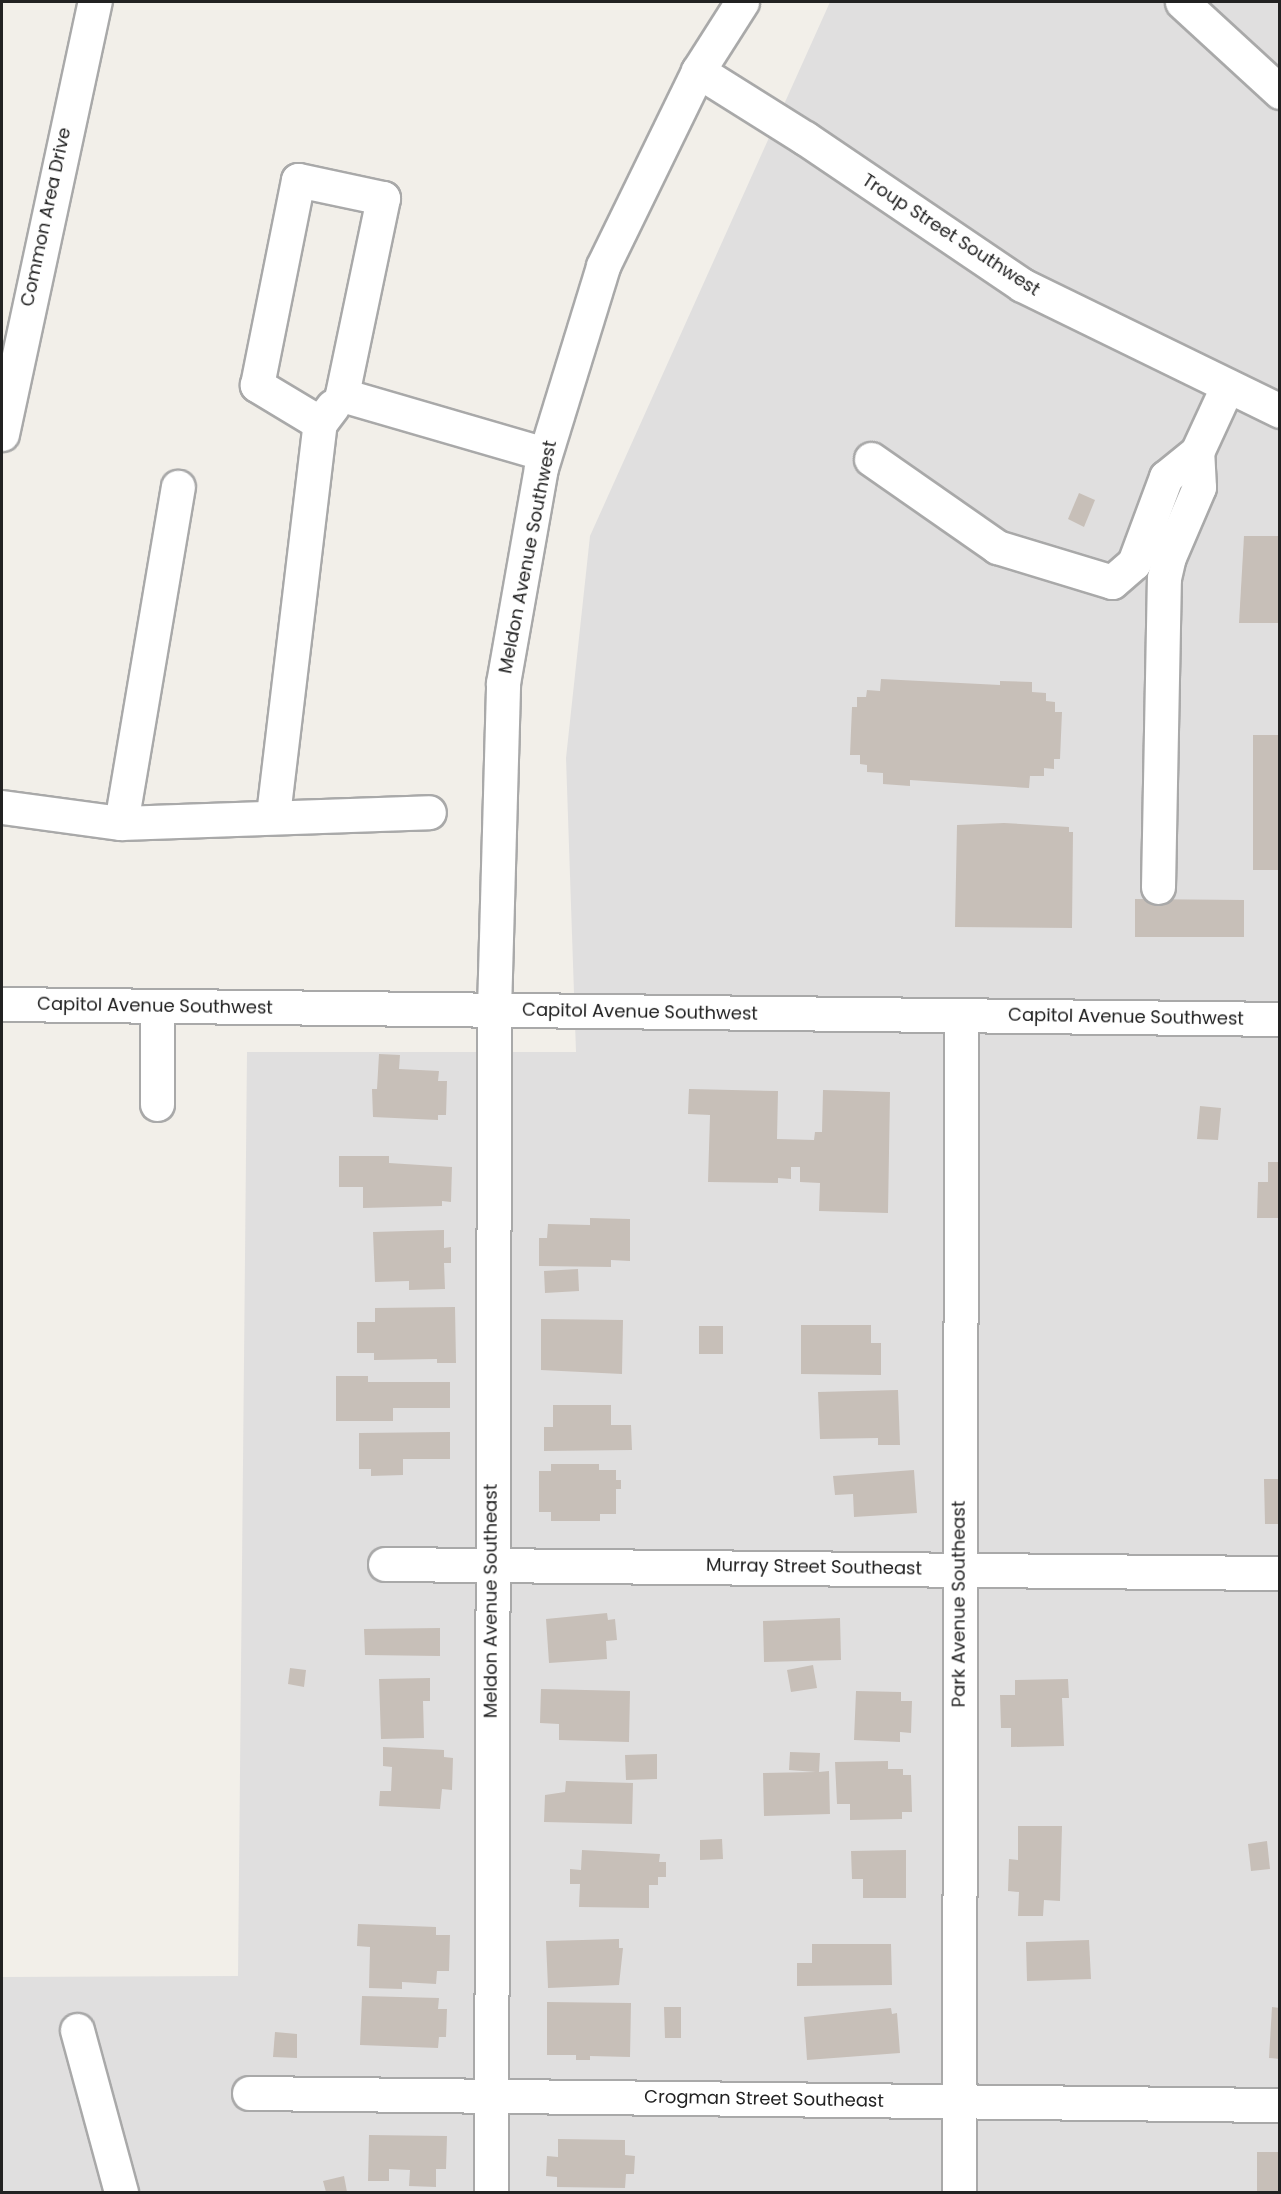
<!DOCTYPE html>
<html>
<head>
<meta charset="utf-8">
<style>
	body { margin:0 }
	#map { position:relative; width:1281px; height:2194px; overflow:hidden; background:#f2efe9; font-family:Poppins,sans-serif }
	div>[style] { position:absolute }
	.residential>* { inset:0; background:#e0dfdf }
	.building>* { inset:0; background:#c7bfb8 }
	.roads { filter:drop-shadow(2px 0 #a9a9a9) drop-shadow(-2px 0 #a9a9a9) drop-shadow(0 2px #a9a9a9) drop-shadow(0 -2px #a9a9a9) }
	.minor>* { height:33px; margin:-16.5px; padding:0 16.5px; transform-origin:16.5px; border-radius:16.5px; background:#fff }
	span { translate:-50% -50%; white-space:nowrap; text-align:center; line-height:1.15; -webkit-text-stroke:6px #fff; paint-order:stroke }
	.street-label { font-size:18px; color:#222 }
	.frame { position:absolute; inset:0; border:3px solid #222; pointer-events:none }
</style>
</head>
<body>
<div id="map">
	<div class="residential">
		<div style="clip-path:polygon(830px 2px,1279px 2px,1279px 2192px,2px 2192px,2px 1977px,238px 1976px,247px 1052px,576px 1052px,566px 758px,590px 536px)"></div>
	</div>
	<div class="building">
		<div style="clip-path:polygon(1079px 493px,1095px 500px,1084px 527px,1068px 519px)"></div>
		<div style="clip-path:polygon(1244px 536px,1280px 536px,1280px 623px,1239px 623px)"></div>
		<div style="clip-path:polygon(881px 679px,1000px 685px,1000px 681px,1032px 682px,1032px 692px,1046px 693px,1046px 701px,1055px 702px,1055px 712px,1062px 712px,1060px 759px,1054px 759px,1054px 769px,1044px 768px,1044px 776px,1030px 776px,1029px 788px,910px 780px,910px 786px,883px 784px,883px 773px,867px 772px,867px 765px,860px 764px,860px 755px,850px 755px,852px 707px,857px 707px,857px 697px,866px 697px,867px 690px,880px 691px)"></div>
		<div style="clip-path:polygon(1253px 735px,1280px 735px,1280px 870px,1253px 870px)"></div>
		<div style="clip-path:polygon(1004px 823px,1069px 827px,1069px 832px,1073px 832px,1072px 928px,955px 927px,957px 825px)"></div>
		<div style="clip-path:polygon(1135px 899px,1244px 900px,1244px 937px,1135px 937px)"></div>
		<div style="clip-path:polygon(379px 1054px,400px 1055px,399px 1069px,439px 1071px,438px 1081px,447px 1081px,446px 1115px,438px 1115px,438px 1120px,373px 1117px,372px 1089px,377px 1089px)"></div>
		<div style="clip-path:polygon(689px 1089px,778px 1091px,777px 1139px,814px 1140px,815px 1132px,822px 1132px,823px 1090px,890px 1092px,888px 1213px,819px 1211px,820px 1183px,800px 1182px,800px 1167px,791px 1167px,791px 1179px,778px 1178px,778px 1183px,708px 1182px,710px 1115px,688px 1114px)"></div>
		<div style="clip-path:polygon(1200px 1106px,1221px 1108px,1218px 1140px,1197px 1139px)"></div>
		<div style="clip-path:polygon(339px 1156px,389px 1156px,389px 1163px,452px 1167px,451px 1202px,442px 1201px,442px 1206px,363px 1208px,363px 1187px,339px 1187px)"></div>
		<div style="clip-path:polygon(1268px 1162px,1280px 1162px,1280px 1218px,1257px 1218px,1258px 1182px,1268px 1182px)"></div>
		<div style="clip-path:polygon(590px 1218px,630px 1219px,630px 1261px,611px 1260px,611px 1267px,539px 1266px,539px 1238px,547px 1238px,548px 1224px,590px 1225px)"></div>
		<div style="clip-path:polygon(444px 1230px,444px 1248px,451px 1247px,451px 1263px,444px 1263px,445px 1289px,409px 1290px,409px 1281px,375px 1282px,373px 1232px)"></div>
		<div style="clip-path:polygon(578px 1269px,579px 1291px,545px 1293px,544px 1271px)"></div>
		<div style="clip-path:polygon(455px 1307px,456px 1363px,437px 1363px,437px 1359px,374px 1360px,374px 1353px,357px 1353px,357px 1322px,375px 1322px,375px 1308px)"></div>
		<div style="clip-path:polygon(541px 1319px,623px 1320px,622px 1374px,541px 1370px)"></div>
		<div style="clip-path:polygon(801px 1325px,871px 1325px,871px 1343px,881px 1343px,881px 1375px,801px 1374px)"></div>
		<div style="clip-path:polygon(699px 1326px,723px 1326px,723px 1354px,699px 1354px)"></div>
		<div style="clip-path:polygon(336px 1376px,368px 1376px,368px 1382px,450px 1382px,450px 1408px,393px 1408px,393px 1421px,336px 1421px)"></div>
		<div style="clip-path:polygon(898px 1390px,900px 1445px,878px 1445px,878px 1438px,820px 1439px,818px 1392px)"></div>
		<div style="clip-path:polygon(553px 1405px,611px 1405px,611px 1425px,631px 1425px,632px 1450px,544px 1451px,544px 1427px,553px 1427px)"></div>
		<div style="clip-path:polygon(450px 1432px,450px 1459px,403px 1459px,403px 1475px,371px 1476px,371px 1469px,359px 1469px,359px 1433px)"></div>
		<div style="clip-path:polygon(551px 1464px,599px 1464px,599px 1470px,616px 1470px,616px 1480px,621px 1480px,621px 1489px,616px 1489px,616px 1514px,600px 1514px,600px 1521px,551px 1521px,551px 1512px,539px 1512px,539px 1471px,551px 1471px)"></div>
		<div style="clip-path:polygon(914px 1470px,917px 1513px,854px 1517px,853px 1494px,835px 1495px,833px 1476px)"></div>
		<div style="clip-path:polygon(1264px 1479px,1280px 1479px,1280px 1524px,1265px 1524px)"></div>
		<div style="clip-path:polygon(607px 1613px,608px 1620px,615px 1619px,617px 1640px,606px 1641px,607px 1659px,549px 1663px,546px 1619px)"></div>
		<div style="clip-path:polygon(840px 1618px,841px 1660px,764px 1662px,763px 1621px)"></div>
		<div style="clip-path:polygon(440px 1628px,440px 1656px,365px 1655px,364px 1629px)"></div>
		<div style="clip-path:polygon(813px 1665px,817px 1688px,791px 1692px,787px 1670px)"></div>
		<div style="clip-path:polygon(290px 1668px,306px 1670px,304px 1687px,288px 1684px)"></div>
		<div style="clip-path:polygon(430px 1678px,430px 1701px,423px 1701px,424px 1738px,381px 1739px,379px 1679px)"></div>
		<div style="clip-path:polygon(1068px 1679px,1069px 1698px,1062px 1698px,1064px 1746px,1011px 1747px,1011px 1728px,1001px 1728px,1000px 1695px,1015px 1695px,1015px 1680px)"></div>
		<div style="clip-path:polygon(541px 1689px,630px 1691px,629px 1742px,559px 1740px,559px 1724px,540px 1723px)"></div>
		<div style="clip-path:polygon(856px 1691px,901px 1692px,901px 1701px,912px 1701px,911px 1733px,900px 1732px,900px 1742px,854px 1740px)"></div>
		<div style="clip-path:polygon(383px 1747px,444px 1750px,444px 1757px,453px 1758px,452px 1790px,442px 1789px,440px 1809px,379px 1806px,380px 1791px,391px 1791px,392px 1767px,383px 1766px)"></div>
		<div style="clip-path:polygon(790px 1752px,820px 1753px,819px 1772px,829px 1771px,830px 1814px,764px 1816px,763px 1773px,816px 1772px,789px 1770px)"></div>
		<div style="clip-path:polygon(657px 1754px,657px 1779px,626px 1780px,625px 1755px)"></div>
		<div style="clip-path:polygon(888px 1761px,888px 1769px,903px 1769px,903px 1775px,911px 1775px,912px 1812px,902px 1812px,902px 1819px,850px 1820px,850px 1804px,837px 1804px,835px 1762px)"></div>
		<div style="clip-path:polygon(566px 1781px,633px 1783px,632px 1824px,544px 1822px,545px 1795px,565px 1792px)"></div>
		<div style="clip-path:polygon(1018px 1826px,1062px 1826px,1060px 1901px,1044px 1900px,1043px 1916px,1018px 1916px,1019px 1892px,1008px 1891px,1009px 1859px,1018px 1860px)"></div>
		<div style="clip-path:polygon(722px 1839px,723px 1859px,700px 1860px,700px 1840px)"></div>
		<div style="clip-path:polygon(1267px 1841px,1270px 1869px,1251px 1871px,1248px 1844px)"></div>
		<div style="clip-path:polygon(582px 1850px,660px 1854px,659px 1862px,666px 1862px,666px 1877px,658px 1877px,658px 1885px,649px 1885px,649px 1908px,579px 1907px,580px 1884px,570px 1884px,570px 1869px,581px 1870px)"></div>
		<div style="clip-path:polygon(906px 1850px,906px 1898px,863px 1898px,863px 1879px,852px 1879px,851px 1851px)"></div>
		<div style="clip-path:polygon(358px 1924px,436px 1927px,436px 1935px,450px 1935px,449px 1971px,437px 1971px,436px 1984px,402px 1982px,402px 1989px,369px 1988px,370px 1947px,357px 1946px)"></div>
		<div style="clip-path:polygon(619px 1939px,619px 1948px,623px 1948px,619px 1985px,548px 1988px,546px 1941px)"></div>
		<div style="clip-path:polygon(1089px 1940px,1091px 1979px,1027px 1981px,1026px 1942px)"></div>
		<div style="clip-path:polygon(812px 1944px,891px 1944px,892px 1985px,797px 1986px,797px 1963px,812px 1963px)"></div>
		<div style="clip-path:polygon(362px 1996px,439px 1998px,438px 2009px,447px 2009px,446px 2037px,439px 2037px,438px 2048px,360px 2045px)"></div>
		<div style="clip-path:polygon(547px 2002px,631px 2003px,630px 2057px,590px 2056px,590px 2060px,576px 2060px,576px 2055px,547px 2055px)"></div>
		<div style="clip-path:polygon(664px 2007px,681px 2007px,681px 2038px,665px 2038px)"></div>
		<div style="clip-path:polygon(1272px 2007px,1280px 2008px,1280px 2059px,1269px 2058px)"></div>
		<div style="clip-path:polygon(891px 2008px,892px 2014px,897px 2013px,900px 2053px,807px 2060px,804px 2017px)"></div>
		<div style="clip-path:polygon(275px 2032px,297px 2034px,297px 2058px,273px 2057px)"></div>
		<div style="clip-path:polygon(369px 2135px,447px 2136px,446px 2169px,436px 2169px,436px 2187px,409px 2186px,410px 2170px,389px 2169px,389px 2181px,368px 2181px)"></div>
		<div style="clip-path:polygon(558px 2139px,625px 2140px,625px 2155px,635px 2156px,634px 2174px,626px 2174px,625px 2188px,557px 2187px,557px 2177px,546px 2176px,547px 2156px,558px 2157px)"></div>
		<div style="clip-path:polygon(1257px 2152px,1280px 2152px,1280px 2192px,1257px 2192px)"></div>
		<div style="clip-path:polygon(344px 2176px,347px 2192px,326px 2192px,323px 2181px)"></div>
	</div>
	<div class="roads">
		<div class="minor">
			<div style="left:1182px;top:2px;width:133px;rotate:42.6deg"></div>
			<div style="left:698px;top:71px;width:126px;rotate:32.1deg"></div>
			<div style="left:805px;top:138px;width:262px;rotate:34.1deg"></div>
			<div style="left:1022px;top:285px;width:287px;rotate:26deg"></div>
			<div style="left:320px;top:423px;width:74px;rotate:-148.9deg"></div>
			<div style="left:257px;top:385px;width:209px;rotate:-78.7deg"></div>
			<div style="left:298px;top:180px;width:87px;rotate:12deg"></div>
			<div style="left:383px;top:198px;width:201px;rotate:101.8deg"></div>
			<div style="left:342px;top:395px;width:211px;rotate:16.2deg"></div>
			<div style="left:2px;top:434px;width:442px;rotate:-77.9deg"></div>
			<div style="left:871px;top:459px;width:154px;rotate:34.9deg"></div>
			<div style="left:997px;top:547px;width:120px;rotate:16.9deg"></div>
			<div style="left:1112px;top:582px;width:29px;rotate:-41deg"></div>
			<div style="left:1134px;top:563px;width:92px;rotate:-69.6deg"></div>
			<div style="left:1166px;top:477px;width:40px;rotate:-39deg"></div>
			<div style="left:2px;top:807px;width:120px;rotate:7.7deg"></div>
			<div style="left:121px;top:823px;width:308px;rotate:-2deg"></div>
			<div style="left:273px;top:815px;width:395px;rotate:-83.2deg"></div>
			<div style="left:320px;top:423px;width:21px;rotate:-53deg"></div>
			<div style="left:121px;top:823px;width:341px;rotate:-80.4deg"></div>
			<div style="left:1158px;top:887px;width:309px;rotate:-88.9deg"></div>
			<div style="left:1164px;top:578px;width:22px;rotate:-77deg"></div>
			<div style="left:1169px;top:557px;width:76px;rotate:-66.8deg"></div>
			<div style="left:1199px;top:487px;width:35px;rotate:-93deg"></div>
			<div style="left:1197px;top:452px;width:72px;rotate:-65.2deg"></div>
			<div style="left:2px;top:1004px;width:1278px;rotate:0.67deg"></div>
			<div style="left:157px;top:1006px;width:98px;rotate:90deg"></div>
			<div style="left:385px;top:1564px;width:895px;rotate:0.58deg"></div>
			<div style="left:77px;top:2030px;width:168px;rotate:74.8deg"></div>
			<div style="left:249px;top:2093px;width:1031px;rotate:0.67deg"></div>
			<div style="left:491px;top:2192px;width:1182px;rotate:-89.85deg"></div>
			<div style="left:494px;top:1010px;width:327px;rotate:-88.4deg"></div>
			<div style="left:503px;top:683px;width:218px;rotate:-80deg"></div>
			<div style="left:541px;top:468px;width:211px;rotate:-72.9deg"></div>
			<div style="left:603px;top:266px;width:217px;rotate:-64deg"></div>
			<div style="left:698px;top:71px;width:82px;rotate:-57.5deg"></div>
			<div style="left:959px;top:2192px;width:1177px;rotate:-89.9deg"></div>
		</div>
	</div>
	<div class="street-label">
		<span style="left:46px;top:217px;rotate:-78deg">Common Area Drive</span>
		<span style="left:951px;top:235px;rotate:33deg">Troup Street Southwest</span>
		<span style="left:528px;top:557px;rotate:-79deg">Meldon Avenue Southwest</span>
		<span style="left:155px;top:1006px;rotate:1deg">Capitol Avenue Southwest</span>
		<span style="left:640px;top:1012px;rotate:1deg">Capitol Avenue Southwest</span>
		<span style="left:1126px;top:1017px;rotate:1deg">Capitol Avenue Southwest</span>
		<span style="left:814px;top:1567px;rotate:1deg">Murray Street Southeast</span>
		<span style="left:491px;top:1601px;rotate:-90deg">Meldon Avenue Southeast</span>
		<span style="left:959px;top:1604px;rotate:-90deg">Park Avenue Southeast</span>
		<span style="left:764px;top:2099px;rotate:1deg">Crogman Street Southeast</span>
	</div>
	<div class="frame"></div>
</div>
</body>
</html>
